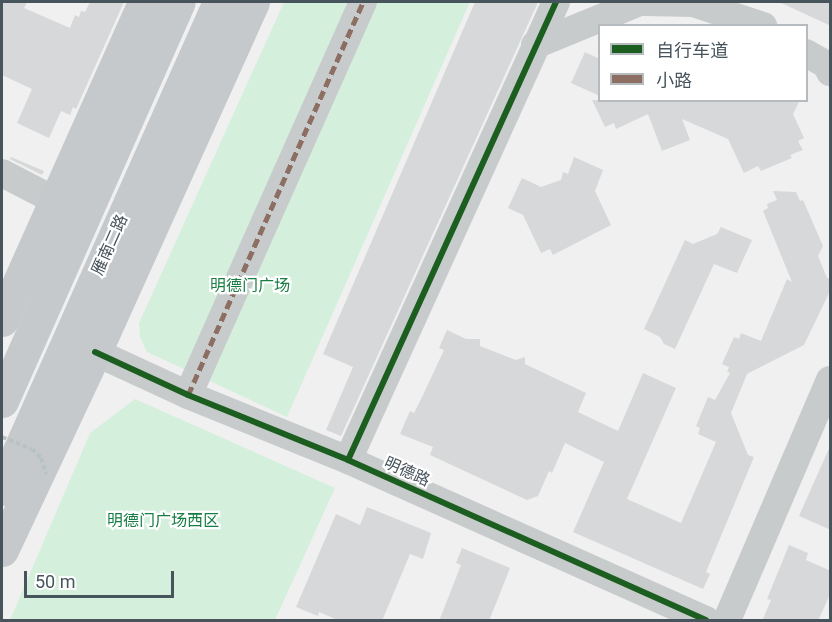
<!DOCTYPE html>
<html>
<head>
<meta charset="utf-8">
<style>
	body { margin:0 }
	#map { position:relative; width:832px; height:622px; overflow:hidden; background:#f1f0f0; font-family:Roboto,"Noto Sans SC",sans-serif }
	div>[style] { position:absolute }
	.green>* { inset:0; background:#d5efdd }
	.building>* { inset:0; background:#d7d8d9 }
	.minor>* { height:28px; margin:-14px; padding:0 14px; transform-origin:14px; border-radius:14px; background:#c8cbcc }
	.major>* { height:33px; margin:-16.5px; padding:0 16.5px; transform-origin:16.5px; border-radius:16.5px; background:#c5c9cc }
	.path-bridge>* { height:4px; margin-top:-2px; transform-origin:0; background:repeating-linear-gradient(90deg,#b6c3be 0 4.5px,transparent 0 7.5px) }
	.quiet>* { height:4.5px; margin-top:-2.25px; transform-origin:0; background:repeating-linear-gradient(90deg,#8d6e63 0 9px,transparent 0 13.5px) }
	.cycleway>* { height:6px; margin:-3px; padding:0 3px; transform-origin:3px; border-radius:3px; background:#1b5e20 }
	span { translate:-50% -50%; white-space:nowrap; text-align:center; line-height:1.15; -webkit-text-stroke:4.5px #fff; paint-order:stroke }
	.street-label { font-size:16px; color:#47545c }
	.park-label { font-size:16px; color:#187e43 }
	.frame { position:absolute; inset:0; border:3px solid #47545c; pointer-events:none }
	.legend { position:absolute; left:598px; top:24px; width:210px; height:78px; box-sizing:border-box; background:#fff; border:2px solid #b5bbbe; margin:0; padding:8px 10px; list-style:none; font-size:18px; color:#47545c }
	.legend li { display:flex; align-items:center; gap:12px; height:30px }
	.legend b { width:30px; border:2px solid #b5bbbe }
	.scale { position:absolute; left:24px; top:571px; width:150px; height:27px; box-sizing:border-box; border:3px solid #47545c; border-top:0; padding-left:8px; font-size:18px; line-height:21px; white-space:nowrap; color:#47545c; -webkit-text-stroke:4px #fff; paint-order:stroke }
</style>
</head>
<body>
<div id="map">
	<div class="green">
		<div style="clip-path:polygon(284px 2px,470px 2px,287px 417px,147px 352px,140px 337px,139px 323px)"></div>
		<div style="clip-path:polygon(135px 399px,335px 488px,275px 620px,10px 620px,90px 433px)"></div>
	</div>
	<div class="building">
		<div style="clip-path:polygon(2px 2px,27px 2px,24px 8px,70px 28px,75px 15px,79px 17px,81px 11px,85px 12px,90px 2px,124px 2px,76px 109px,73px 107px,70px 115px,61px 111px,49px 138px,17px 123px,32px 89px,2px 75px)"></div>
		<div style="clip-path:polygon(475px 2px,538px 2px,341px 436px,326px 430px,353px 367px,323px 354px)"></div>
		<div style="clip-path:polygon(779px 2px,831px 2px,831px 26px)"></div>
		<div style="clip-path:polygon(585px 52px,600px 59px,600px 96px,571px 83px)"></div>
		<div style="clip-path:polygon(592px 100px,800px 100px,793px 114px,804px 138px,798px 141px,803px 150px,790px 155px,792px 158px,761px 171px,758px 166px,744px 173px,728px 139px,682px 119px,690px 140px,662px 151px,648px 114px,616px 129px,614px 123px,605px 127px)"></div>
		<div style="clip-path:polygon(11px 157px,44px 171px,42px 175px,10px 159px)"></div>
		<div style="clip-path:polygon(574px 157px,603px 170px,595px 191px,611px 225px,553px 255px,550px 249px,541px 253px,523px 215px,508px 208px,522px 178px,541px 187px,561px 180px,563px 172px,568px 174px)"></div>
		<div style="clip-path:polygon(773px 191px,796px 192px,800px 201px,803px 200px,823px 246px,818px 256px,827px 278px,831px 279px,831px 289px,804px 345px,747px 374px,731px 413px,748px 455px,754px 457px,706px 572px,710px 574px,703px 589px,573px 532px,604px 462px,565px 443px,552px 473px,549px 471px,538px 496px,527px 500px,430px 455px,433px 447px,400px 434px,410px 411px,414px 413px,423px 395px,444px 350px,439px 348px,447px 330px,466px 339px,480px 339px,480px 346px,516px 360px,525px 357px,525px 364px,586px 393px,578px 412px,618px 431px,643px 373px,676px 388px,627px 499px,681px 523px,716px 442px,698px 434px,700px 428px,696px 426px,708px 397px,715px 400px,730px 373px,727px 372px,729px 367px,722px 364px,734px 337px,739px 339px,741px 333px,761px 341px,787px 279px,792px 282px,763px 211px,768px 208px,767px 204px,777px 200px)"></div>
		<div style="clip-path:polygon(721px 227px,752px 240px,737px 273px,714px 264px,675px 349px,664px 344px,660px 337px,644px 329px,685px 240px,693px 244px,717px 234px)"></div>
		<div style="clip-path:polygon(831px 444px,831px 530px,799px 516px)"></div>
		<div style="clip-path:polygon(367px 507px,431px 533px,423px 559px,410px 554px,382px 621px,340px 621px,319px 612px,318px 616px,296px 607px,336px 514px,360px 525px)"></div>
		<div style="clip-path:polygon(789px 545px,808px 553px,806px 560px,831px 571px,831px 592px,818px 621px,762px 621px,771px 600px,767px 599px)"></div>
		<div style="clip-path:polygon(462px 548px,510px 568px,489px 621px,439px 621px,461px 565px,456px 563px)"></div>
	</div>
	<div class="minor">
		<div style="left:644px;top:2px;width:49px;rotate:1.2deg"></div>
		<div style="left:693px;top:3px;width:74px;rotate:18.2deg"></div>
		<div style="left:535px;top:45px;width:113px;rotate:-22.3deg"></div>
		<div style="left:806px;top:53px;width:24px;rotate:30deg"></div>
		<div style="left:827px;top:65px;width:8px;rotate:67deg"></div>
		<div style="left:2px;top:173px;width:59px;rotate:27.4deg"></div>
		<div style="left:95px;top:352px;width:102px;rotate:24.8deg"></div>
		<div style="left:188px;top:395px;width:173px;rotate:22.1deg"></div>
		<div style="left:348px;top:460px;width:392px;rotate:24.1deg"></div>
		<div style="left:188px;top:395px;width:430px;rotate:-66deg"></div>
		<div style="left:348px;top:460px;width:503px;rotate:-65.57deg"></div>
		<div style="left:727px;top:620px;width:261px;rotate:-66.8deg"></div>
	</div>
	<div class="major">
		<div style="left:2px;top:320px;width:348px;rotate:-65.9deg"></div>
		<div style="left:2px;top:401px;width:436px;rotate:-66.1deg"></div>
		<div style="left:2px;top:489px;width:533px;rotate:-65.98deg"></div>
		<div style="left:2px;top:550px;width:219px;rotate:-64.8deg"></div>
		<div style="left:95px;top:352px;width:384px;rotate:-65.7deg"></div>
	</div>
	<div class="path-bridge">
		<div style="left:2px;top:437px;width:32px;rotate:22deg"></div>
		<div style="left:32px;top:449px;width:13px;rotate:45deg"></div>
		<div style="left:41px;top:458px;width:17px;rotate:73deg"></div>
	</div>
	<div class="quiet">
		<div style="left:188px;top:395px;width:430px;rotate:-66deg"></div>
	</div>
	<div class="cycleway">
		<div style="left:95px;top:352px;width:102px;rotate:24.8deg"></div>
		<div style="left:188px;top:395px;width:173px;rotate:22.1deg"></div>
		<div style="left:348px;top:460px;width:392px;rotate:24.1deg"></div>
		<div style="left:348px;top:460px;width:503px;rotate:-65.57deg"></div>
	</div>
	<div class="street-label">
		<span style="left:110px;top:245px;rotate:-66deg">雁南二路</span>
		<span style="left:407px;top:472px;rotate:24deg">明德路</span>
	</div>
	<div class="park-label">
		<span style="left:250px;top:286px">明德门广场</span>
		<span style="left:163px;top:521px">明德门广场西区</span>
	</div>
	<div class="frame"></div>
	<ul class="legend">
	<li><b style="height:8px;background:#1b5e20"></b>自行车道</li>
	<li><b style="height:8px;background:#8d6e63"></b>小路</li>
	</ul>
	<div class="scale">50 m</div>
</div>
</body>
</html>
